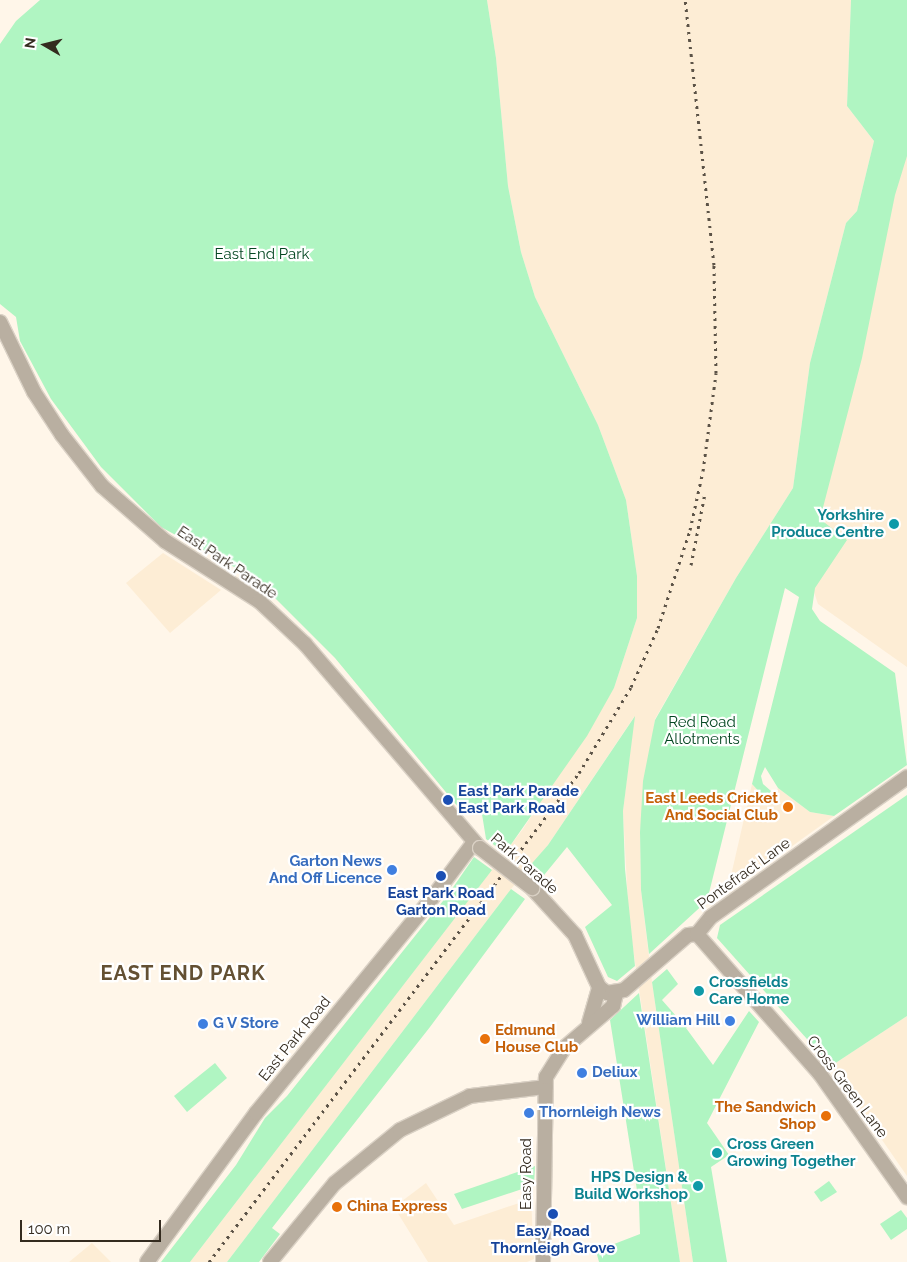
<!DOCTYPE html>
<html>
<head>
<meta charset="utf-8">
<style>
	body { margin:0 }
	#map { position:relative; width:907px; height:1262px; overflow:hidden; background:#fff6e9; font-family:Raleway,sans-serif }
	div>[style] { position:absolute }
	.built>* { inset:0; background:#fdedd5 }
	.green>* { inset:0; background:#b0f5c2 }
	.roads { filter:drop-shadow(1px 0 #dad1c5) drop-shadow(-1px 0 #dad1c5) drop-shadow(0 1px #dad1c5) drop-shadow(0 -1px #dad1c5) }
	.tertiary>* { height:14px; margin:-7px; padding:0 7px; transform-origin:7px; border-radius:7px; background:#b9afa1 }
	.rail>* { height:3px; margin-top:-1.5px; transform-origin:0; background:repeating-linear-gradient(90deg,#5c5347 0 2.5px,transparent 0 7.5px) }
	.bridges { filter:drop-shadow(1px 0 #dad1c5) drop-shadow(-1px 0 #dad1c5) drop-shadow(0 1px #dad1c5) drop-shadow(0 -1px #dad1c5) }
	.tertiary-bridge>* { height:14px; margin:-7px; padding:0 7px; transform-origin:7px; border-radius:7px; background:#b9afa1 }
	.dots>* { width:14px; height:14px; translate:-50% -50%; box-sizing:border-box; border:2px solid #fff; border-radius:50% }
	span { translate:-50% -50%; white-space:nowrap; text-align:center; line-height:1.15; -webkit-text-stroke:4.5px #fff; paint-order:stroke }
	.park-label { font-size:15px; color:#054722 }
	.culture-label { font-size:15px; color:#0d838f; font-weight:700 }
	.right { translate:-100% -50%; text-align:right }
	.left { translate:0 -50%; text-align:left }
	.street-label { font-size:15px; color:#342b1f }
	.transit-label { font-size:15px; color:#164399; font-weight:700 }
	.food-label { font-size:15px; color:#c56008; font-weight:700 }
	.shop-label { font-size:15px; color:#366cbe; font-weight:700 }
	.district-label { font-size:20px; color:#635033; font-weight:700; letter-spacing:1px }
	.north { position:absolute; left:20px; top:20px; width:50px; height:50px; -webkit-text-stroke:4px #fff; paint-order:stroke; rotate:278deg; font-size:14px; font-weight:700; line-height:20px; text-align:center; color:#342b1f }
	.north::after { content:''; display:block; margin:auto; width:18px; height:22px; background:#342b1f; clip-path:polygon(50% 0,100% 100%,50% 72%,0 100%) }
	.scale { position:absolute; left:20px; top:1220px; width:141px; height:22px; box-sizing:border-box; border:2px solid #342b1f; border-top:0; padding-left:6px; font-size:15px; line-height:18px; white-space:nowrap; color:#342b1f; -webkit-text-stroke:4px #fff; paint-order:stroke }
</style>
</head>
<body>
<div id="map">
	<div class="built">
		<div style="clip-path:polygon(487px 0,851px 0,847px 106px,874px 141px,857px 211px,846px 223px,810px 363px,793px 488px,736px 578px,655px 719px,640px 832px,641px 890px,652px 982px,693px 1262px,680px 1262px,629px 922px,623px 811px,634px 717px,548px 845px,511px 889px,227px 1262px,190px 1262px,523px 829px,614px 688px,637px 618px,637px 576px,626px 500px,598px 425px,535px 297px,521px 252px,508px 186px,496px 58px)"></div>
		<div style="clip-path:polygon(907px 141px,907px 667px,818px 604px,813px 589px,799px 571px)"></div>
		<div style="clip-path:polygon(163px 553px,221px 590px,170px 633px,126px 583px)"></div>
		<div style="clip-path:polygon(752px 784px,769px 802px,778px 788px,810px 812px,834px 816px,727px 893px)"></div>
		<div style="clip-path:polygon(907px 1016px,907px 1176px,831px 1066px)"></div>
		<div style="clip-path:polygon(426px 1183px,454px 1225px,531px 1199px,534px 1259px,527px 1262px,428px 1262px,394px 1207px)"></div>
		<div style="clip-path:polygon(92px 1243px,111px 1262px,69px 1262px)"></div>
	</div>
	<div class="green">
		<div style="clip-path:polygon(40px 0,487px 0,496px 58px,508px 186px,521px 252px,535px 297px,598px 425px,626px 500px,637px 576px,637px 618px,614px 688px,587px 736px,505px 853px,486px 839px,481px 808px,459px 808px,335px 658px,256px 579px,161px 527px,101px 467px,51px 399px,20px 341px,16px 317px,0 304px,0 44px,16px 21px)"></div>
		<div style="clip-path:polygon(851px 0,907px 0,907px 156px,895px 195px,862px 358px,820px 519px,847px 540px,815px 588px,812px 609px,820px 621px,895px 673px,907px 765px,834px 816px,810px 812px,778px 788px,765px 767px,761px 776px,763px 784px,771px 791px,765px 798px,752px 784px,799px 597px,785px 588px,707px 901px,649px 954px,641px 890px,640px 832px,643px 781px,655px 720px,736px 578px,793px 488px,810px 363px,846px 223px,857px 211px,874px 141px,847px 106px)"></div>
		<div style="clip-path:polygon(635px 716px,623px 811px,625px 869px,635px 966px,617px 981px,608px 977px,585px 927px,612px 905px,567px 847px,540px 880px,526px 870px,548px 845px)"></div>
		<div style="clip-path:polygon(907px 795px,907px 1016px,831px 1066px,717px 938px,720px 925px)"></div>
		<div style="clip-path:polygon(474px 857px,492px 870px,190px 1262px,161px 1262px,236px 1165px,265px 1118px,287px 1096px,447px 896px)"></div>
		<div style="clip-path:polygon(511px 889px,525px 899px,430px 1027px,272px 1228px,280px 1234px,259px 1262px,227px 1262px)"></div>
		<div style="clip-path:polygon(667px 969px,678px 984px,662px 1000px,684px 1025px,690px 1020px,692px 1023px,686px 1028px,713px 1065px,749px 1011px,759px 1022px,707px 1123px,729px 1155px,711px 1167px,727px 1262px,693px 1262px,652px 982px)"></div>
		<div style="clip-path:polygon(639px 993px,680px 1262px,599px 1262px,596px 1251px,640px 1234px,639px 1203px,610px 1020px)"></div>
		<div style="clip-path:polygon(215px 1063px,227px 1078px,187px 1112px,174px 1096px)"></div>
		<div style="clip-path:polygon(535px 1166px,534px 1185px,462px 1209px,454px 1194px)"></div>
		<div style="clip-path:polygon(829px 1181px,837px 1192px,821px 1202px,814px 1192px)"></div>
		<div style="clip-path:polygon(901px 1210px,907px 1218px,907px 1229px,891px 1240px,880px 1224px)"></div>
	</div>
	<div class="roads">
		<div class="tertiary">
			<div style="left:0;top:322px;width:78px;rotate:64.1deg"></div>
			<div style="left:34px;top:392px;width:51px;rotate:56.9deg"></div>
			<div style="left:62px;top:435px;width:65px;rotate:51.9deg"></div>
			<div style="left:102px;top:486px;width:84px;rotate:41.1deg"></div>
			<div style="left:165px;top:541px;width:112px;rotate:32.6deg"></div>
			<div style="left:259px;top:601px;width:63px;rotate:43.1deg"></div>
			<div style="left:305px;top:644px;width:269px;rotate:49.4deg"></div>
			<div style="left:532px;top:888px;width:64px;rotate:47.5deg"></div>
			<div style="left:575px;top:935px;width:57px;rotate:65.2deg"></div>
			<div style="left:599px;top:987px;width:10px;rotate:37deg"></div>
			<div style="left:607px;top:993px;width:17px;rotate:-10deg"></div>
			<div style="left:624px;top:990px;width:84px;rotate:-40.7deg"></div>
			<div style="left:688px;top:935px;width:9px;rotate:-6deg"></div>
			<div style="left:697px;top:934px;width:186px;rotate:48.7deg"></div>
			<div style="left:820px;top:1074px;width:151px;rotate:54.7deg"></div>
			<div style="left:697px;top:934px;width:22px;rotate:-51deg"></div>
			<div style="left:711px;top:917px;width:241px;rotate:-35.5deg"></div>
			<div style="left:589px;top:1023px;width:37px;rotate:-74deg"></div>
			<div style="left:147px;top:1262px;width:185px;rotate:-53.8deg"></div>
			<div style="left:256px;top:1113px;width:278px;rotate:-50.7deg"></div>
			<div style="left:432px;top:898px;width:70px;rotate:-53.1deg"></div>
			<div style="left:270px;top:1262px;width:102px;rotate:-50.6deg"></div>
			<div style="left:335px;top:1183px;width:84px;rotate:-39.2deg"></div>
			<div style="left:400px;top:1130px;width:78px;rotate:-25.9deg"></div>
			<div style="left:470px;top:1096px;width:76px;rotate:-6.8deg"></div>
			<div style="left:543px;top:1262px;width:185px;rotate:-89.1deg"></div>
			<div style="left:546px;top:1077px;width:34px;rotate:-58deg"></div>
			<div style="left:564px;top:1048px;width:65px;rotate:-40.6deg"></div>
			<div style="left:613px;top:1006px;width:12px;rotate:-76deg"></div>
		</div>
	</div>
	<div class="rail">
		<div style="left:691px;top:565px;width:73px;rotate:-79deg"></div>
		<div style="left:209px;top:1262px;width:613px;rotate:-52.89deg"></div>
		<div style="left:579px;top:773px;width:100px;rotate:-58.8deg"></div>
		<div style="left:631px;top:687px;width:65px;rotate:-65.4deg"></div>
		<div style="left:658px;top:628px;width:103px;rotate:-71.9deg"></div>
		<div style="left:690px;top:530px;width:60px;rotate:-77.6deg"></div>
		<div style="left:703px;top:471px;width:99px;rotate:-82.4deg"></div>
		<div style="left:716px;top:373px;width:108px;rotate:-91.1deg"></div>
		<div style="left:714px;top:265px;width:267px;rotate:-96.2deg"></div>
	</div>
	<div class="bridges">
		<div class="tertiary-bridge">
			<div style="left:480px;top:848px;width:66px;rotate:37.6deg"></div>
		</div>
	</div>
	<div class="dots">
		<div style="left:894px;top:524px;background:#0f9aa8"></div>
		<div style="left:448px;top:800px;background:#1a4fb4"></div>
		<div style="left:788px;top:807px;background:#e8710a"></div>
		<div style="left:392px;top:870px;background:#3f7fe0"></div>
		<div style="left:441px;top:876px;background:#1a4fb4"></div>
		<div style="left:699px;top:991px;background:#0f9aa8"></div>
		<div style="left:730px;top:1021px;background:#3f7fe0"></div>
		<div style="left:203px;top:1024px;background:#3f7fe0"></div>
		<div style="left:485px;top:1039px;background:#e8710a"></div>
		<div style="left:582px;top:1073px;background:#3f7fe0"></div>
		<div style="left:529px;top:1113px;background:#3f7fe0"></div>
		<div style="left:826px;top:1116px;background:#e8710a"></div>
		<div style="left:717px;top:1153px;background:#0f9aa8"></div>
		<div style="left:698px;top:1186px;background:#0f9aa8"></div>
		<div style="left:337px;top:1207px;background:#e8710a"></div>
		<div style="left:553px;top:1214px;background:#1a4fb4"></div>
	</div>
	<div class="park-label">
		<span style="left:262px;top:255px">East End Park</span>
		<span style="left:702px;top:731px">Red Road<br>Allotments</span>
	</div>
	<div class="culture-label">
		<span class="right" style="left:884px;top:524px">Yorkshire<br>Produce Centre</span>
		<span class="left" style="left:709px;top:991px">Crossfields<br>Care Home</span>
		<span class="left" style="left:727px;top:1153px">Cross Green<br>Growing Together</span>
		<span class="right" style="left:688px;top:1186px">HPS Design &amp;<br>Build Workshop</span>
	</div>
	<div class="street-label">
		<span style="left:227px;top:563px;rotate:34deg">East Park Parade</span>
		<span style="left:524px;top:864px;rotate:41deg">Park Parade</span>
		<span style="left:744px;top:874px;rotate:-36deg">Pontefract Lane</span>
		<span style="left:295px;top:1039px;rotate:-51deg">East Park Road</span>
		<span style="left:847px;top:1087px;rotate:53deg">Cross Green Lane</span>
		<span style="left:527px;top:1174px;rotate:-90deg">Easy Road</span>
	</div>
	<div class="transit-label">
		<span class="left" style="left:458px;top:800px">East Park Parade<br>East Park Road</span>
		<span style="left:441px;top:902px">East Park Road<br>Garton Road</span>
		<span style="left:553px;top:1240px">Easy Road<br>Thornleigh Grove</span>
	</div>
	<div class="food-label">
		<span class="right" style="left:778px;top:807px">East Leeds Cricket<br>And Social Club</span>
		<span class="left" style="left:495px;top:1039px">Edmund<br>House Club</span>
		<span class="right" style="left:816px;top:1116px">The Sandwich<br>Shop</span>
		<span class="left" style="left:347px;top:1207px">China Express</span>
	</div>
	<div class="shop-label">
		<span class="right" style="left:382px;top:870px">Garton News<br>And Off Licence</span>
		<span class="right" style="left:720px;top:1021px">William Hill</span>
		<span class="left" style="left:213px;top:1024px">G V Store</span>
		<span class="left" style="left:592px;top:1073px">Deliux</span>
		<span class="left" style="left:539px;top:1113px">Thornleigh News</span>
	</div>
	<div class="district-label">
		<span style="left:183px;top:973px">EAST END PARK</span>
	</div>
	<div class="north">N</div>
	<div class="scale">100 m</div>
</div>
</body>
</html>
